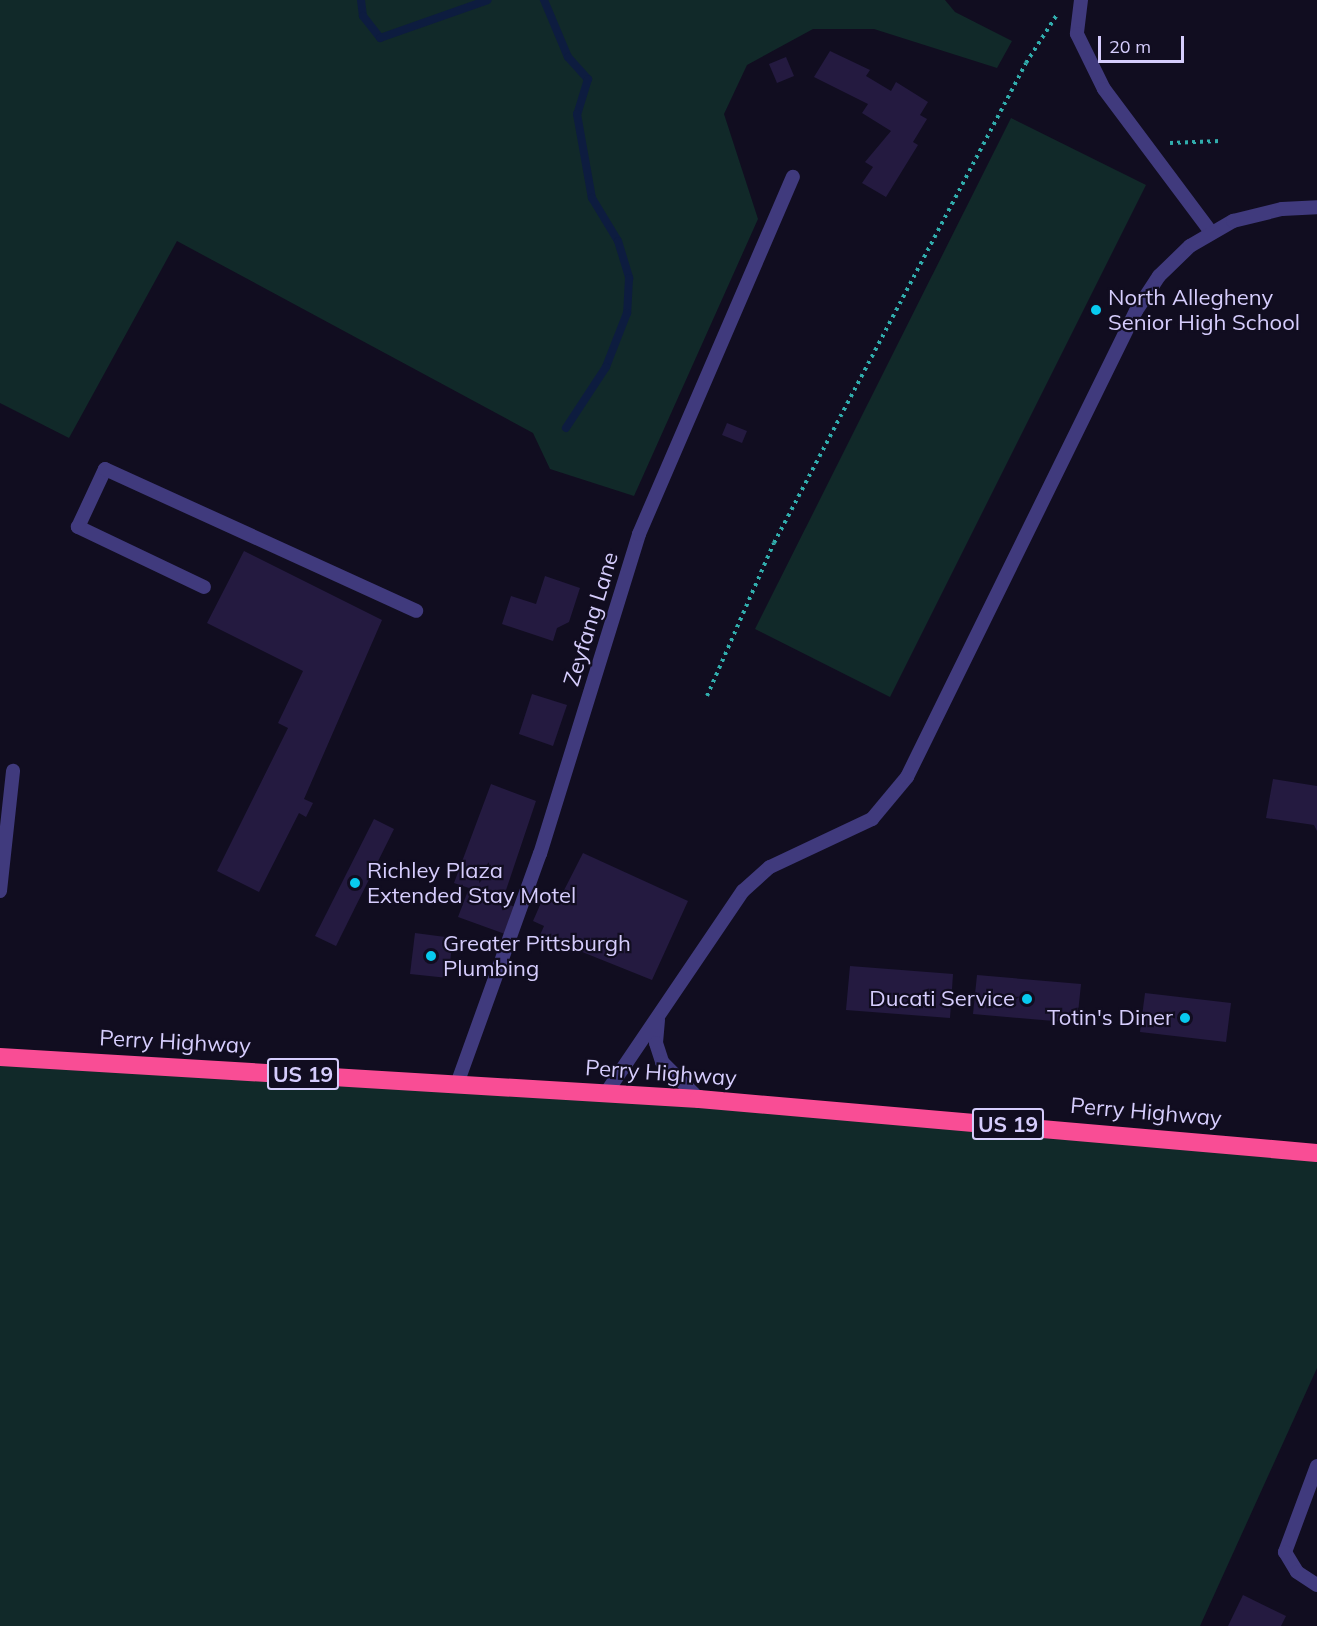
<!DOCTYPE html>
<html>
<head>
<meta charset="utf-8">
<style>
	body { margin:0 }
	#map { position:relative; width:1317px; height:1626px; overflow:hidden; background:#110d20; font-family:Mulish,sans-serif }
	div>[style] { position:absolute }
	.green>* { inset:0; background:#112929 }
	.stream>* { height:8px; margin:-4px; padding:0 4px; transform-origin:4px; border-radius:4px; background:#0d1c3f }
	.building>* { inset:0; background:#241a40 }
	.path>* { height:4px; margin-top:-2px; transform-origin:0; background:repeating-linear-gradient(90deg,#31adad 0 3px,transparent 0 7.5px) }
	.lane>* { height:14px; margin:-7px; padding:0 7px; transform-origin:7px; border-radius:7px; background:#403a7d }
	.highway>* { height:18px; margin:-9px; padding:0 9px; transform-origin:9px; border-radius:9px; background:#f94d95 }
	.dots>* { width:16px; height:16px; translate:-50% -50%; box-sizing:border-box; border:3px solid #110d20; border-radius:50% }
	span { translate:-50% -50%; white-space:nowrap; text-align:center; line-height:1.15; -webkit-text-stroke:4.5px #110d20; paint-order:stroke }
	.shield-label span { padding:2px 4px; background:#110d20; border:2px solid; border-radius:4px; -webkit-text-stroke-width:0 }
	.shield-label { font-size:21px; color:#d6cdfd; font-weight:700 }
	.poi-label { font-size:22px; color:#d6cdfd }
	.left { translate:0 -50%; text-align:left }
	.right { translate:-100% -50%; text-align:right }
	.street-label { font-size:22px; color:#d6cdfd }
	.scale { position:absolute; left:1098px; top:36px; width:86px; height:27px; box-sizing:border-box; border:3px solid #d6cdfd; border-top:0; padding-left:8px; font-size:18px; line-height:21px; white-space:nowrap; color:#d6cdfd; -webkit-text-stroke:4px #110d20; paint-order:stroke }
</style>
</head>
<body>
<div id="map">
	<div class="green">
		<div style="clip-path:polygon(0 0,945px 0,955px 12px,1012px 41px,997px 68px,874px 29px,813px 29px,747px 65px,724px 114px,758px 219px,634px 496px,550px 469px,533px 433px,177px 241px,69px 438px,0 403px)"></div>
		<div style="clip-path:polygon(1011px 118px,1146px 185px,890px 697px,755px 629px)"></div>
		<div style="clip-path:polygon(0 1057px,200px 1067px,1317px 1153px,1317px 1368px,1200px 1626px,0 1626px)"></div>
	</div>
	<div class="stream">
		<div style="left:361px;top:0;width:16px;rotate:83deg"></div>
		<div style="left:363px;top:16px;width:28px;rotate:52deg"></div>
		<div style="left:380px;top:38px;width:114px;rotate:-19.4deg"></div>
		<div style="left:544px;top:0;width:62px;rotate:67.2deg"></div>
		<div style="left:568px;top:57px;width:30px;rotate:48deg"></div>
		<div style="left:588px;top:79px;width:37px;rotate:107deg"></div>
		<div style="left:577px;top:114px;width:85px;rotate:79.9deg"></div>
		<div style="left:592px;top:198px;width:50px;rotate:58.8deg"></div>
		<div style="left:618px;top:241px;width:39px;rotate:73deg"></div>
		<div style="left:629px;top:278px;width:35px;rotate:93deg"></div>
		<div style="left:627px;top:313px;width:58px;rotate:111.3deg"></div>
		<div style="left:606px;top:367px;width:73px;rotate:123.3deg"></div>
	</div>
	<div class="building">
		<div style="clip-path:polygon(830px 51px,870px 70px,866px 76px,891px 91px,896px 82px,928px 102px,920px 115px,927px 119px,913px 142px,918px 145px,886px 197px,862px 183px,873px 167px,865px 162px,891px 131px,862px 113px,868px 104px,814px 77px)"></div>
		<div style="clip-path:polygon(786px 57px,794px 76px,777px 83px,769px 64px)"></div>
		<div style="clip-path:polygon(727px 423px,747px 431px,742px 443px,722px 435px)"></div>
		<div style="clip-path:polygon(244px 551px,382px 620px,304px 799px,313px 803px,306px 817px,299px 813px,259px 892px,217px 871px,288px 728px,278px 723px,303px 671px,207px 623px)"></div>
		<div style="clip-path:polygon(545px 576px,580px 588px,569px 622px,557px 628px,553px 641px,502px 624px,511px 596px,536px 604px)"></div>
		<div style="clip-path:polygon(532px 694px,567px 705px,553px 746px,519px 734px)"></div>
		<div style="clip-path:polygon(1273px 779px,1317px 786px,1317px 831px,1314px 825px,1266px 818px)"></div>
		<div style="clip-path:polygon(491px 784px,536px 801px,502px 902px,515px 907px,505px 934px,458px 917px,469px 888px,454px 883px)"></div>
		<div style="clip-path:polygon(374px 819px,394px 829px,336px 946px,315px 936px)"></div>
		<div style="clip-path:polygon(583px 853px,688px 901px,652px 980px,540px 935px,544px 926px,533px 921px,544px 896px,557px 904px)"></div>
		<div style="clip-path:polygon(415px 933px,453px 938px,448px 978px,410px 974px)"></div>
		<div style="clip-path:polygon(850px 966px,953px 974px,950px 1018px,846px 1010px)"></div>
		<div style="clip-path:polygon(977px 975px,1081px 984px,1077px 1023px,973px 1014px)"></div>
		<div style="clip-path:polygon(1145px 993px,1231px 1003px,1226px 1042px,1140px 1032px)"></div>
		<div style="clip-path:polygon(1243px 1595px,1286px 1616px,1281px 1626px,1228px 1626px)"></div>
	</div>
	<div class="path">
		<div style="left:1170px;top:143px;width:50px;rotate:-2.3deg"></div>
		<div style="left:707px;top:696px;width:167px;rotate:-66.4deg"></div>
		<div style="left:774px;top:543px;width:542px;rotate:-62.3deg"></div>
		<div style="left:1026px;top:63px;width:56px;rotate:-57.4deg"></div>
	</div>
	<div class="lane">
		<div style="left:1081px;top:0;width:34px;rotate:97deg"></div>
		<div style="left:1077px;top:34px;width:61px;rotate:63.9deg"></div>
		<div style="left:1104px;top:89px;width:179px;rotate:53.2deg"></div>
		<div style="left:204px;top:587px;width:140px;rotate:-154.5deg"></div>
		<div style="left:78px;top:527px;width:64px;rotate:-65deg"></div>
		<div style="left:105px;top:469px;width:342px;rotate:24.5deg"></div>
		<div style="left:0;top:891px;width:121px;rotate:-83.8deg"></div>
		<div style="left:658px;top:1020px;width:23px;rotate:95deg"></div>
		<div style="left:656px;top:1043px;width:20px;rotate:72deg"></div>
		<div style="left:662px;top:1062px;width:52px;rotate:45deg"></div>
		<div style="left:457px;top:1084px;width:245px;rotate:-70.2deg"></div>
		<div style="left:540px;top:854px;width:335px;rotate:-72.8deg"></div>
		<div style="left:639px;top:534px;width:389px;rotate:-66.7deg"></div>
		<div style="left:606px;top:1093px;width:244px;rotate:-55.9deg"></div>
		<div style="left:743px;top:891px;width:36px;rotate:-42deg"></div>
		<div style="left:770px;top:867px;width:113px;rotate:-25.2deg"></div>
		<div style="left:872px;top:819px;width:55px;rotate:-50.2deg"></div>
		<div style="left:907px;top:777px;width:519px;rotate:-63.83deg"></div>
		<div style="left:1136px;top:311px;width:42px;rotate:-56.7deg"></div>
		<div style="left:1159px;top:276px;width:43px;rotate:-44.1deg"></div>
		<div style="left:1190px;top:246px;width:50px;rotate:-30.2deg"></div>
		<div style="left:1233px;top:221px;width:50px;rotate:-13.8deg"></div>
		<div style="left:1282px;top:209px;width:35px;rotate:-3deg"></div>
		<div style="left:1317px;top:1466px;width:92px;rotate:110.4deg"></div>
		<div style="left:1285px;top:1552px;width:23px;rotate:59deg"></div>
		<div style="left:1297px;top:1572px;width:24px;rotate:33deg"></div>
	</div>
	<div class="highway">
		<div style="left:0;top:1057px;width:700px;rotate:3.44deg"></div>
		<div style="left:699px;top:1099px;width:620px;rotate:4.99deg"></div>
	</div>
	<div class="dots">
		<div style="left:1096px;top:310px;background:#08caef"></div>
		<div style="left:355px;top:883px;background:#08caef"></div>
		<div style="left:431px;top:956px;background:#08caef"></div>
		<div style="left:1027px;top:999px;background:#08caef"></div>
		<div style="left:1185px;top:1018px;background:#08caef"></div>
	</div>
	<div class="shield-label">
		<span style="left:303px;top:1074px">US 19</span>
		<span style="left:1008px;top:1124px">US 19</span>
	</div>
	<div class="poi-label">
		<span class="left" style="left:1108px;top:310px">North Allegheny<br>Senior High School</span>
		<span class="left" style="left:367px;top:883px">Richley Plaza<br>Extended Stay Motel</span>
		<span class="left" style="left:443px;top:956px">Greater Pittsburgh<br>Plumbing</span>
		<span class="right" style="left:1015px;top:999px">Ducati Service</span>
		<span class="right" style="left:1173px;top:1018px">Totin's Diner</span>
	</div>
	<div class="street-label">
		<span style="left:591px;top:619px;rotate:-73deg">Zeyfang Lane</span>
		<span style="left:175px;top:1042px;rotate:3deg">Perry Highway</span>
		<span style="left:661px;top:1073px;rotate:4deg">Perry Highway</span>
		<span style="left:1146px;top:1112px;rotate:5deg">Perry Highway</span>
	</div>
	<div class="scale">20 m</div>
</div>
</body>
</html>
